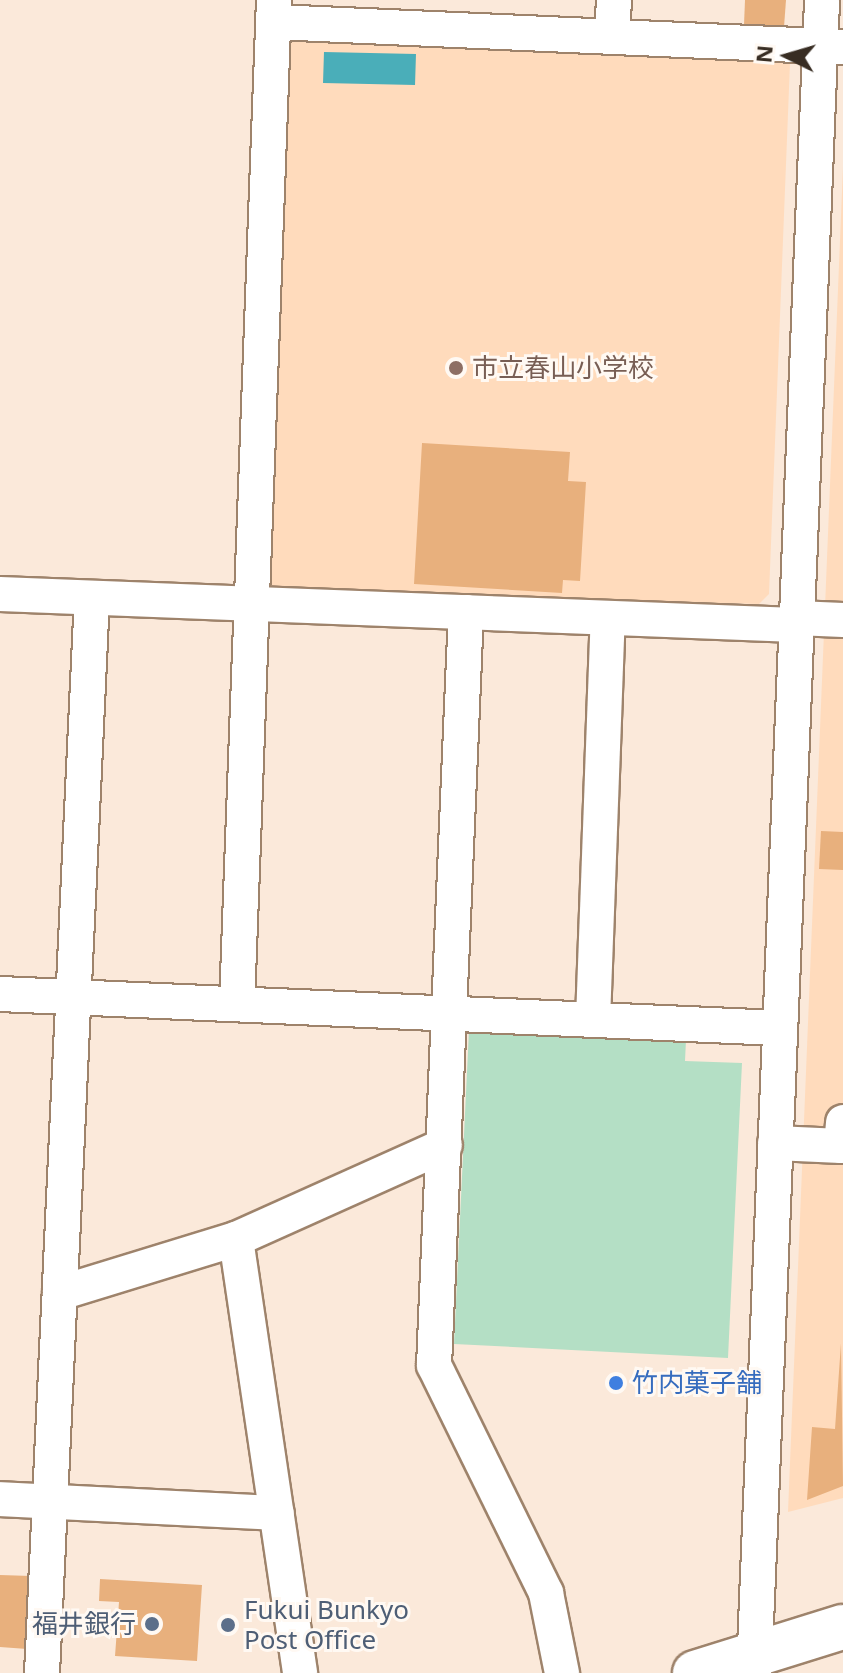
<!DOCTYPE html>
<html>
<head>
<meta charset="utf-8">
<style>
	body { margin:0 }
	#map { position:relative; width:843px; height:1673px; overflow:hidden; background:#fbe9da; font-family:"Noto Sans","Noto Sans JP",sans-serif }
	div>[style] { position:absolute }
	.built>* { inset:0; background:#ffdbbc }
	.green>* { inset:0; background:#b4dfc5 }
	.water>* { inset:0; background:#4aaeb9 }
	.building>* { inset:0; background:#e8b07d }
	.roads { filter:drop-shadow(2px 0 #9e836b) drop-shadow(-2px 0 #9e836b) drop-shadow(0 2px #9e836b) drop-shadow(0 -2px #9e836b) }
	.minor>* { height:34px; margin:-17px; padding:0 17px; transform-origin:17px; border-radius:17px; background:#fff }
	.major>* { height:44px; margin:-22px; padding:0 22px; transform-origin:22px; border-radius:22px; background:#fff }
	.dots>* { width:22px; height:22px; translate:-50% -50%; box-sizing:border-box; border:4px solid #fff9f3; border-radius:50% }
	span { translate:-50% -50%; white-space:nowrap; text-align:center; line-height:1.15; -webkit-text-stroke:6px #fff9f3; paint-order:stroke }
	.education-label { font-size:26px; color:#785e54 }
	.left { translate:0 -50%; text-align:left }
	.shop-label { font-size:26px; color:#366cbe }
	.service-label { font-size:26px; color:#4e5e75 }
	.right { translate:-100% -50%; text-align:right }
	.north { position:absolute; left:747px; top:16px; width:80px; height:80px; -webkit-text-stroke:6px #fff9f3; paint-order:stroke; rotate:275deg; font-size:22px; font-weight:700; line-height:32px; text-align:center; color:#382d23 }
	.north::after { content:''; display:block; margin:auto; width:28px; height:36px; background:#382d23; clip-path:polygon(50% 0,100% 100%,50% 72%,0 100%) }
</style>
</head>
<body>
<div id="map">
	<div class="built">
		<div style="clip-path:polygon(283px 37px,784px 59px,790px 63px,769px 594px,759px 604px,269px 592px)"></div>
		<div style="clip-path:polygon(843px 167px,843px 1498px,788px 1512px)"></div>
	</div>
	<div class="green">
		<div style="clip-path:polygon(469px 1030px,686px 1040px,685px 1061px,742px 1063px,728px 1358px,454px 1344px)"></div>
	</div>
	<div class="water">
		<div style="clip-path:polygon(324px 52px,416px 54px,415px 85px,323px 83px)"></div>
	</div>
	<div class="building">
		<div style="clip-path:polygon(745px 0,786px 0,784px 27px,744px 25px)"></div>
		<div style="clip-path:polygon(422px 443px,570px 452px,568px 481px,586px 482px,580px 581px,563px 580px,562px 593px,414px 584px)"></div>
		<div style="clip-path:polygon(821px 831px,843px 832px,843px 870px,819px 869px)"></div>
		<div style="clip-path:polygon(841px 1343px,843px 1486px,807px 1500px,812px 1427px,835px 1429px)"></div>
		<div style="clip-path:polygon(0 1575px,31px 1576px,27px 1649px,0 1647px)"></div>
		<div style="clip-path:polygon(100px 1579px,202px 1585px,197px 1661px,115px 1656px,119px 1602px,99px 1601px)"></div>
	</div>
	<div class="roads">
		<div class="minor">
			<div style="left:274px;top:22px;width:570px;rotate:2.52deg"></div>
			<div style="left:612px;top:37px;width:37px;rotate:-87deg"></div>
			<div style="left:0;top:594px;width:796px;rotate:2.23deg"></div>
			<div style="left:466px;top:612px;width:754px;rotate:92.43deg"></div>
			<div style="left:434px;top:1365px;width:254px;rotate:63.8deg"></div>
			<div style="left:546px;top:1593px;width:82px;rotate:78.7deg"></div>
			<div style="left:796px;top:618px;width:47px;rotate:2.4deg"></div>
			<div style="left:0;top:994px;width:781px;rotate:2.5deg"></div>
			<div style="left:237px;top:1004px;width:1005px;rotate:-87.89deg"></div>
			<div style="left:593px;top:1020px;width:402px;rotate:-87.9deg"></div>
			<div style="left:775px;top:1143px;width:66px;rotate:2.6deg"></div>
			<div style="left:841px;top:1146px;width:24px;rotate:-85deg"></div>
			<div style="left:236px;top:1239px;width:439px;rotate:81.6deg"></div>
			<div style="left:60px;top:1293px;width:184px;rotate:-17.1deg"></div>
			<div style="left:236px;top:1239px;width:229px;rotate:-24.2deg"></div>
			<div style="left:0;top:1499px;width:277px;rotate:2.9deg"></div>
			<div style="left:42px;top:1673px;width:1076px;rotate:-87.34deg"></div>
			<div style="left:754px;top:1673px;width:1674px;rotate:-87.67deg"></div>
		</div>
		<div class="major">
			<div style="left:695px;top:1673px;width:155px;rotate:-17.3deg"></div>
		</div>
	</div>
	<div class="dots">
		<div style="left:456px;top:368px;background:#8d6e63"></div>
		<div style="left:616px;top:1383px;background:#3f7fe0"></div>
		<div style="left:152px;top:1624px;background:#5c6f8a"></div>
		<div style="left:228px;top:1625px;background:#5c6f8a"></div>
	</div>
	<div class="education-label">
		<span class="left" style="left:472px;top:368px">市立春山小学校</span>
	</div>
	<div class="shop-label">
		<span class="left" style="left:632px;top:1383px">竹内菓子舗</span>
	</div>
	<div class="service-label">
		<span class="left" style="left:244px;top:1625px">Fukui Bunkyo<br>Post Office</span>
		<span class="right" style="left:136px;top:1624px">福井銀行</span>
	</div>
	<div class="north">N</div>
</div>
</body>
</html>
